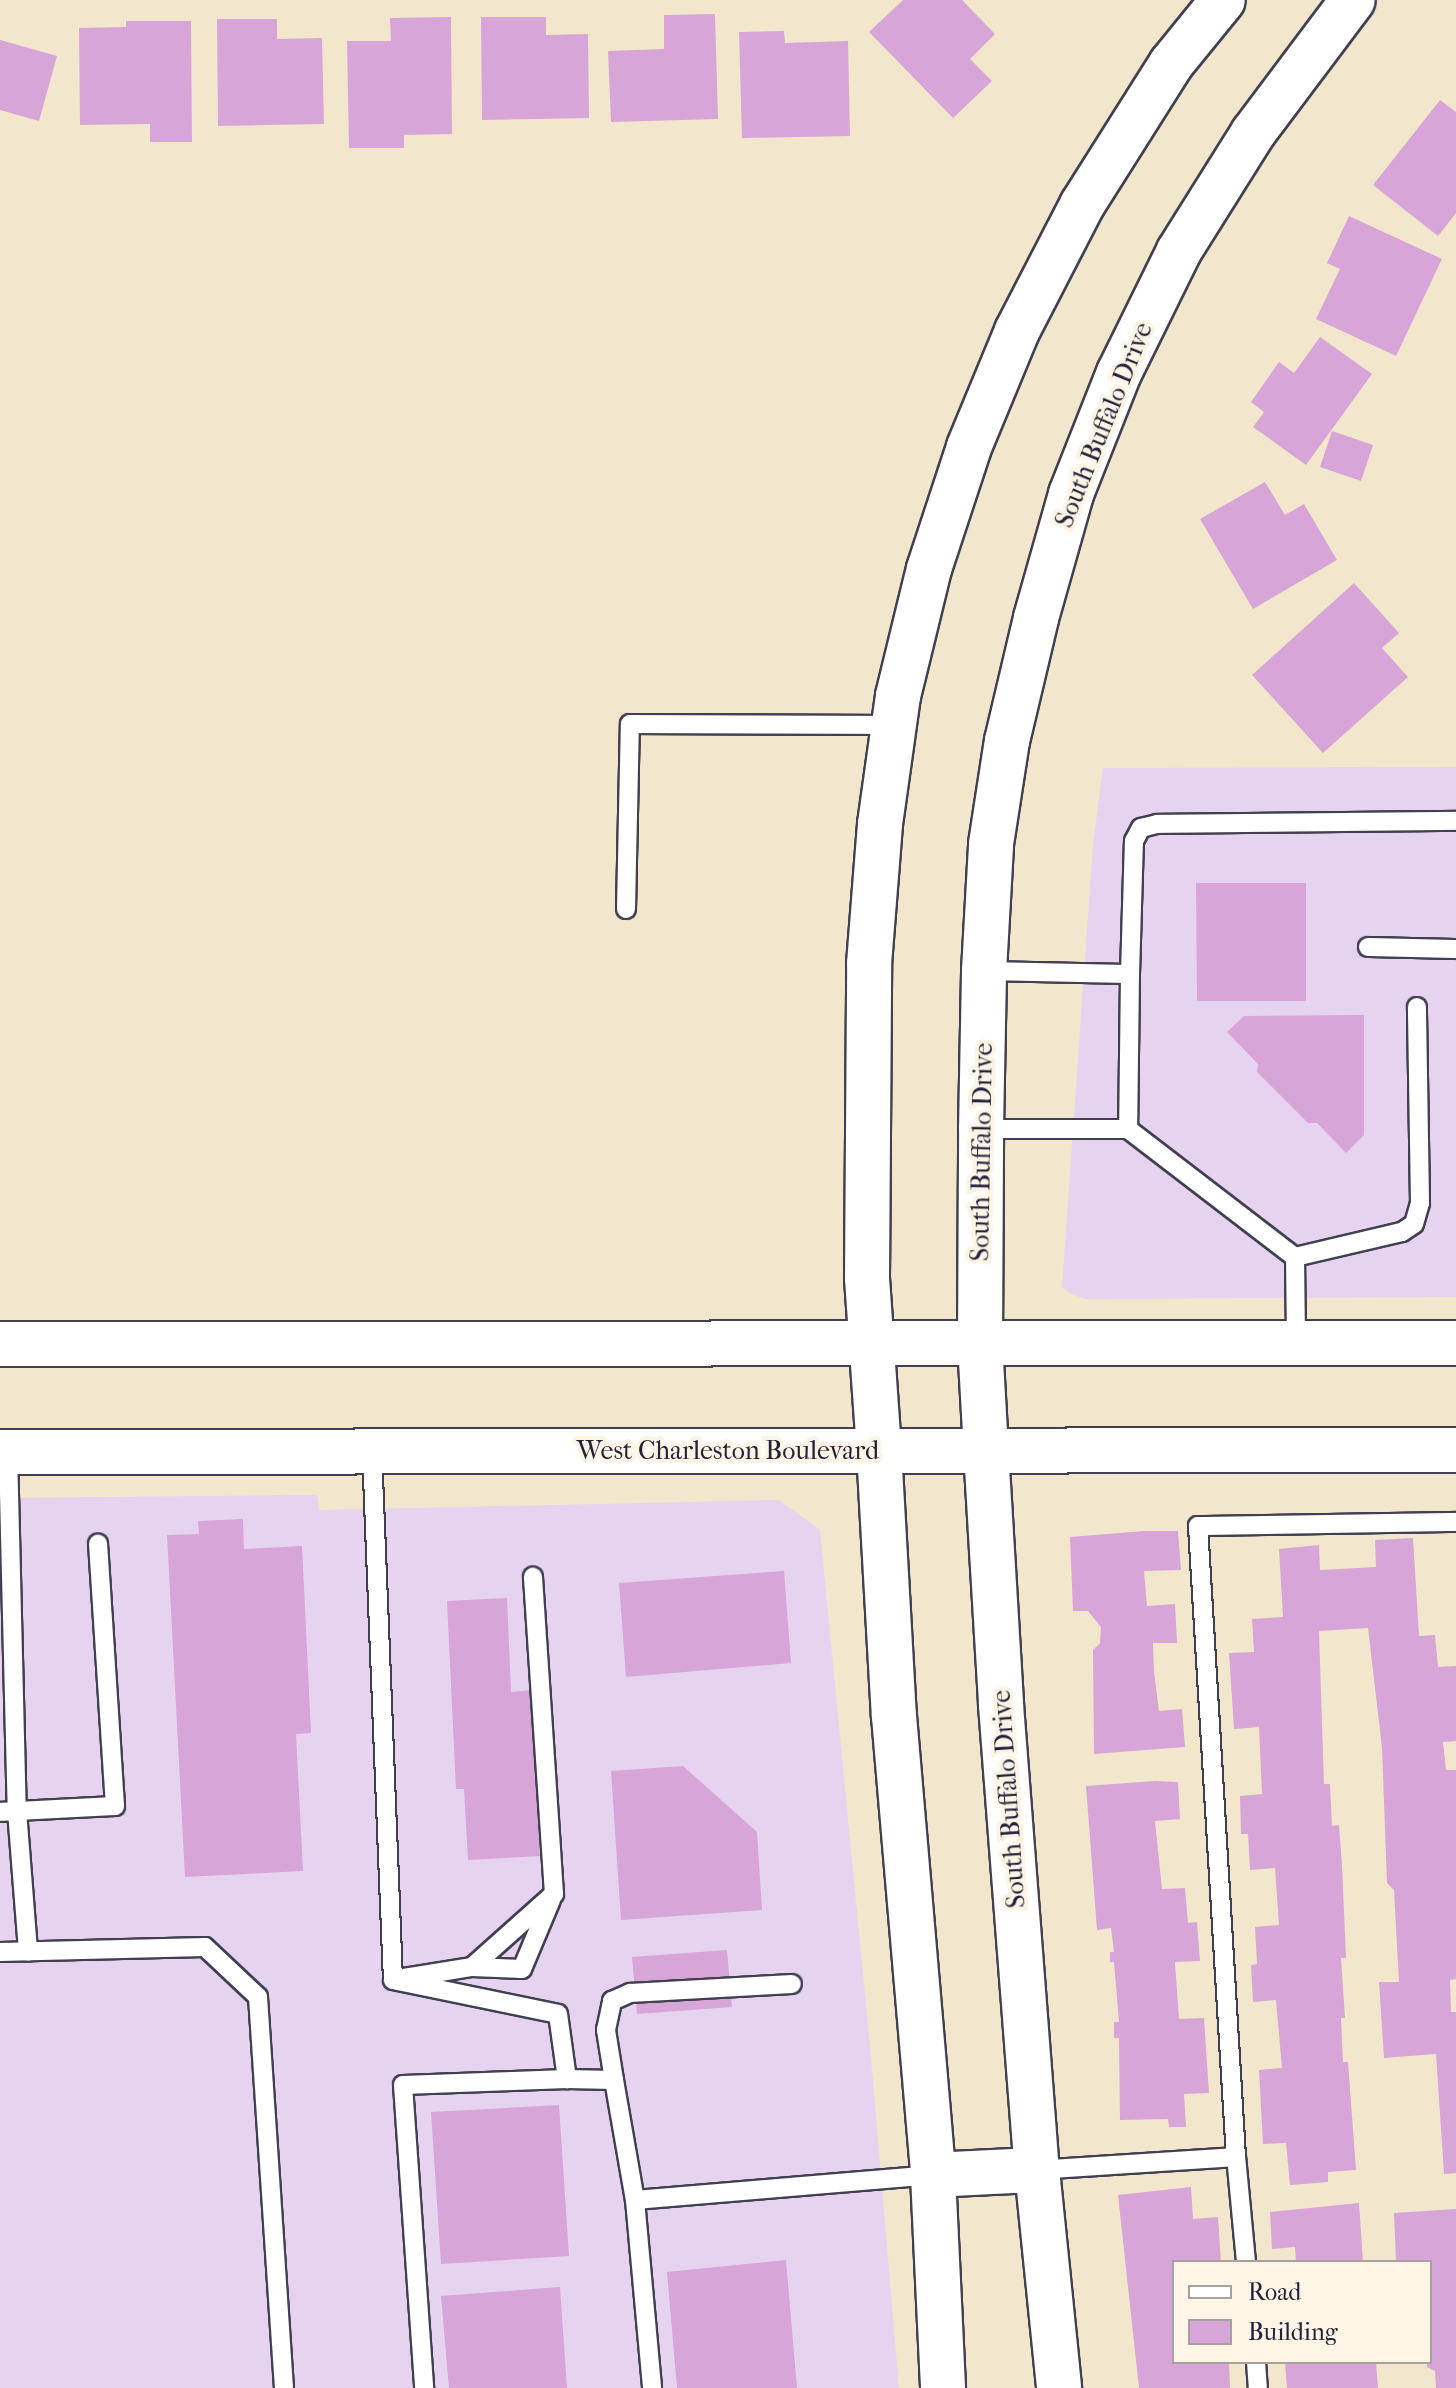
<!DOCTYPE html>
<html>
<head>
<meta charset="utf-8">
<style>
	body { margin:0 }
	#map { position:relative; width:1456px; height:2388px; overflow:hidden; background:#f2e7cc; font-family:"IM FELL French Canon",serif }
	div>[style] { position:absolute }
	.built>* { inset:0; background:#e6d3f0 }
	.building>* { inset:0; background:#d8a5d9 }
	.roads { filter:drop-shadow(2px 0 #414051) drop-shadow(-2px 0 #414051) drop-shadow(0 2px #414051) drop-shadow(0 -2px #414051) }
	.service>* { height:18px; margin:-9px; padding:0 9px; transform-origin:9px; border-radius:9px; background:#fff }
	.secondary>* { height:44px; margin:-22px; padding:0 22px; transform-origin:22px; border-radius:22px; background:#fff }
	.primary>* { height:44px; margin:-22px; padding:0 22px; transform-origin:22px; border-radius:22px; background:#fff }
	span { translate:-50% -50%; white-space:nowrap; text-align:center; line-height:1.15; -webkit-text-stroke:8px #fcf5e5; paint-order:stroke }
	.street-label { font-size:26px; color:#22223b }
	.legend { position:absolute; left:1172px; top:2260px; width:260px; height:104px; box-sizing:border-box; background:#fcf5e5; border:2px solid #a5a1a1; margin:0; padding:10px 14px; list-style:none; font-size:24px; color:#22223b }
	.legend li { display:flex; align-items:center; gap:16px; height:40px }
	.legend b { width:40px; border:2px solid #a5a1a1 }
</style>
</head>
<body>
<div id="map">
	<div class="built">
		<div style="clip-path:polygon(1456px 767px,1456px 1297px,1085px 1299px,1071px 1294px,1062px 1287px,1093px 845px,1103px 768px)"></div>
		<div style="clip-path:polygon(317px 1495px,319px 1510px,779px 1500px,820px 1530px,870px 2046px,899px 2388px,0 2388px,0 1498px)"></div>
	</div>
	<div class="building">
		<div style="clip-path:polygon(903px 0,962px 0,995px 34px,970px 59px,992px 81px,953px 118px,869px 32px)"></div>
		<div style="clip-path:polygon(715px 14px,718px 119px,611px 122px,608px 51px,664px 49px,664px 15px)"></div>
		<div style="clip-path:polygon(451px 17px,452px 134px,404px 135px,404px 148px,349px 148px,347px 41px,391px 41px,390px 18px)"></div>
		<div style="clip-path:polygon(481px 17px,546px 17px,546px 35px,588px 34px,589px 118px,482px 120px)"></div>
		<div style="clip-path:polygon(217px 19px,277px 19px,277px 39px,322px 38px,324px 124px,218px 126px)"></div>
		<div style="clip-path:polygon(126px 21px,191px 21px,192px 142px,150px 142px,150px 124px,80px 125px,79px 28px,126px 27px)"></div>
		<div style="clip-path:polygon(784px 31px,785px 43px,848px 41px,850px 136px,742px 138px,739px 32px)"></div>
		<div style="clip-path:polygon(0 40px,57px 56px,39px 121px,0 110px)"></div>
		<div style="clip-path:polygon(1440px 100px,1456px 112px,1456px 213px,1438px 236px,1373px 185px)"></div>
		<div style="clip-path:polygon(1349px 216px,1442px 259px,1396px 356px,1316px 319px,1340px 269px,1327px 263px)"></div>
		<div style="clip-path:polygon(1320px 337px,1372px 374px,1306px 465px,1253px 427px,1264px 412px,1251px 402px,1279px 362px,1294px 373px)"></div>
		<div style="clip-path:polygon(1332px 431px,1373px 445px,1361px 481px,1320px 467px)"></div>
		<div style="clip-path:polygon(1265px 482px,1285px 515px,1304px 504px,1337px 560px,1253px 609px,1200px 519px)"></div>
		<div style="clip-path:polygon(1354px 583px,1399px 633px,1382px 648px,1408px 677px,1323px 753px,1252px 675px)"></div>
		<div style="clip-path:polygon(1196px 883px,1306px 883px,1306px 1001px,1197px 1001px)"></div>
		<div style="clip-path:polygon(1364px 1015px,1364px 1135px,1346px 1153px,1317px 1123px,1308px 1123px,1257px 1072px,1258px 1064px,1227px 1032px,1244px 1016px)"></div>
		<div style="clip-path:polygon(243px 1519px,244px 1549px,302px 1546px,311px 1733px,296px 1734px,303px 1871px,185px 1877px,167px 1535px,199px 1534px,198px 1521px)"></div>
		<div style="clip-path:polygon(1144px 1531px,1178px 1531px,1181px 1570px,1144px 1571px,1147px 1606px,1175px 1604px,1177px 1643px,1153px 1643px,1154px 1672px,1159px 1711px,1182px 1709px,1185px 1747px,1094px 1754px,1093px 1650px,1100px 1643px,1101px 1627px,1088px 1611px,1073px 1611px,1070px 1537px)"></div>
		<div style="clip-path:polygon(1413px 1538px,1419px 1636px,1435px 1635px,1438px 1667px,1456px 1666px,1456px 1741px,1443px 1742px,1446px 1770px,1456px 1770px,1456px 1979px,1450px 1980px,1451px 2012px,1456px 2012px,1456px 2173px,1444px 2174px,1436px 2054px,1384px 2058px,1379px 1982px,1399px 1982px,1394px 1890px,1387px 1883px,1382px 1748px,1368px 1628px,1319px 1631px,1324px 1784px,1330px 1784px,1332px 1826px,1339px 1825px,1342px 1865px,1346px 1958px,1341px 1958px,1345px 2018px,1341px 2018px,1343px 2062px,1348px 2062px,1356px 2170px,1328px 2172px,1328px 2182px,1290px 2185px,1286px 2143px,1263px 2144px,1259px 2070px,1282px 2068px,1276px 2000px,1253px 2002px,1251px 1965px,1257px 1964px,1255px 1927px,1279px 1925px,1275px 1868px,1250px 1870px,1248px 1834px,1241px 1834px,1240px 1796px,1262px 1794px,1259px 1727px,1234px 1729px,1229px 1653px,1254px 1652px,1252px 1619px,1283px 1617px,1279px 1549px,1319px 1545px,1320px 1570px,1376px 1567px,1375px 1540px)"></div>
		<div style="clip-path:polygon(784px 1571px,791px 1663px,626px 1677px,619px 1583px)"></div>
		<div style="clip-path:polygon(507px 1598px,511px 1692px,532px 1690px,540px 1856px,468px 1860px,464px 1789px,456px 1789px,447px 1601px)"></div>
		<div style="clip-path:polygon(683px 1766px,757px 1832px,762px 1910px,621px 1920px,611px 1771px)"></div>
		<div style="clip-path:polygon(1155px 1781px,1178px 1782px,1180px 1819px,1155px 1821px,1162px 1889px,1185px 1888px,1188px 1923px,1197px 1922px,1200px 1961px,1175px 1962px,1179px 2019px,1204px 2018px,1209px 2093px,1184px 2094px,1186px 2127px,1169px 2127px,1168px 2119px,1120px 2120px,1119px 2038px,1114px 2038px,1114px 2022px,1119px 2022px,1114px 1962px,1110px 1962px,1110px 1952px,1114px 1952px,1111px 1928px,1097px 1930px,1086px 1786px)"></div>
		<div style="clip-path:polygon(727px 1950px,732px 2007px,637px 2014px,632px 1957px)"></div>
		<div style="clip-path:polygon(559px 2105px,569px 2256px,441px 2264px,431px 2112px)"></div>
		<div style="clip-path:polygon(1191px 2187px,1193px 2219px,1218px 2217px,1221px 2262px,1174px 2262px,1174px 2362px,1229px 2362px,1230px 2388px,1139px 2388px,1118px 2195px)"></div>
		<div style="clip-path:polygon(1359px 2203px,1363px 2262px,1296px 2262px,1295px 2247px,1272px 2249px,1270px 2212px)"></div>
		<div style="clip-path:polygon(1456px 2209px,1456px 2388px,1436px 2388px,1435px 2371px,1427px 2367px,1427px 2362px,1430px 2362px,1430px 2262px,1396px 2262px,1394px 2213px)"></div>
		<div style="clip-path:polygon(786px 2260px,797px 2388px,677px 2388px,667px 2272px)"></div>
		<div style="clip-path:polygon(560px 2287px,567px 2388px,449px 2388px,441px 2296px)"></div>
		<div style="clip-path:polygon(1285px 2362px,1376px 2362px,1378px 2388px,1287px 2388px)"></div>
	</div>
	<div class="roads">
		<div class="service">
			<div style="left:626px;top:909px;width:185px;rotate:-88.8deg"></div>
			<div style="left:630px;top:724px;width:263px;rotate:0.2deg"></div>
			<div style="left:1368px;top:947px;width:88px;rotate:1.3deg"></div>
			<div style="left:984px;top:971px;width:146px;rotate:1.2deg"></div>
			<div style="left:1130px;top:974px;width:155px;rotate:90.7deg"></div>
			<div style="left:1130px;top:974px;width:133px;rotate:-88.3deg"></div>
			<div style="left:1134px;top:841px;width:15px;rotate:-62deg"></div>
			<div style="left:1141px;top:828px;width:16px;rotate:-14deg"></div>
			<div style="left:1157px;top:824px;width:299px;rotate:-0.6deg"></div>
			<div style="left:981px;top:1129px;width:147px"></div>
			<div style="left:1128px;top:1129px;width:210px;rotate:37.5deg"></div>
			<div style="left:1295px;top:1257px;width:86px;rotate:89.3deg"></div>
			<div style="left:1295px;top:1257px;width:110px;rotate:-13.2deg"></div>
			<div style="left:1402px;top:1232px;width:14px;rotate:-34deg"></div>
			<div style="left:1414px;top:1224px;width:22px;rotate:-74deg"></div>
			<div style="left:1420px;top:1203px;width:196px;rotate:-90.9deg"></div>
			<div style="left:372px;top:1451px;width:529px;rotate:87.73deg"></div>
			<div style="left:393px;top:1980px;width:168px;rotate:11.6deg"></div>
			<div style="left:558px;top:2014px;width:66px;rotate:82.1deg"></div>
			<div style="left:567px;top:2079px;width:164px;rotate:177.9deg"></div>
			<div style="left:403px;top:2085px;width:304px;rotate:86deg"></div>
			<div style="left:8px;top:1452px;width:359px;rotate:88.6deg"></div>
			<div style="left:17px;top:1811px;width:141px;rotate:85.5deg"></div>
			<div style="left:0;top:1812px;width:115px;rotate:-3deg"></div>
			<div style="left:115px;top:1806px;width:263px;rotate:-93.7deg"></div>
			<div style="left:0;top:1952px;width:205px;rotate:-1.4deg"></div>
			<div style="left:205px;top:1947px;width:73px;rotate:43.3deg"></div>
			<div style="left:258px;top:1997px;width:392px;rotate:86.2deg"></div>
			<div style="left:472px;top:1967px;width:50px;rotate:2.3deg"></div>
			<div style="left:522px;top:1969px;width:75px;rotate:-67.2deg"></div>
			<div style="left:404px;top:1978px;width:69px;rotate:-9.2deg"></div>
			<div style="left:472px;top:1967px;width:110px;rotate:-41.7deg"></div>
			<div style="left:554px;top:1894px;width:318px;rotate:-93.8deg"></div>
			<div style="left:567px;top:2079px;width:47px;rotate:1.2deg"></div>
			<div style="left:614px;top:2080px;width:122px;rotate:80.1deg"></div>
			<div style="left:635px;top:2200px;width:189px;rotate:84.8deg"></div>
			<div style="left:614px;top:2080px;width:51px;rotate:-99.1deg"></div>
			<div style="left:606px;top:2030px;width:30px;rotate:-78deg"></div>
			<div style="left:612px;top:2001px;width:20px;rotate:-24deg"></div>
			<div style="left:630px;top:1993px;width:162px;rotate:-3.2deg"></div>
			<div style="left:1037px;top:2170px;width:199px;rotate:-3.7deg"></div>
			<div style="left:635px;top:2200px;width:299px;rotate:-4.8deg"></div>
			<div style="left:1246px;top:2262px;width:105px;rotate:-95.4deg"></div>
			<div style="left:1236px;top:2157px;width:632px;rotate:-93.45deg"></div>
			<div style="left:1198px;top:1526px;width:258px;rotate:-0.9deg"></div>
			<div style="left:1256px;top:2362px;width:26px;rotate:86deg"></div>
		</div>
		<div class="secondary">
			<div style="left:879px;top:1450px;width:266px;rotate:86.8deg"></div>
			<div style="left:894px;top:1716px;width:461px;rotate:85.1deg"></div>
			<div style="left:933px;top:2175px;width:213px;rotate:87.3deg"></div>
			<div style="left:986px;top:1450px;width:255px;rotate:86.6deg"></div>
			<div style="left:1001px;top:1705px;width:466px;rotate:85.6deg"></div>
			<div style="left:1037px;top:2170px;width:219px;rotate:84.2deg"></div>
			<div style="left:933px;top:2175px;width:104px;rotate:-2.8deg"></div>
		</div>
		<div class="primary">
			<div style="left:0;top:1344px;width:1456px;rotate:-0.04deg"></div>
			<div style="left:879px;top:1450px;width:172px;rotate:-94deg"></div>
			<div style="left:867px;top:1278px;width:314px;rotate:-89.6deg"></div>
			<div style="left:869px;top:964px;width:140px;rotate:-85.5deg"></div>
			<div style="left:880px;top:824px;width:129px;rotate:-82deg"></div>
			<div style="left:898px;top:696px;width:131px;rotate:-76.3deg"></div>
			<div style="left:929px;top:569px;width:128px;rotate:-71.8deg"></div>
			<div style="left:969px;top:447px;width:126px;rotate:-67.5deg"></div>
			<div style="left:1017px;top:331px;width:142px;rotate:-62.7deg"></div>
			<div style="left:1082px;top:205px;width:167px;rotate:-57.7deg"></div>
			<div style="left:1171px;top:64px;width:82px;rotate:-50.9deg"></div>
			<div style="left:986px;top:1450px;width:106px;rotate:-93.2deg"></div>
			<div style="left:980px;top:1344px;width:215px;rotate:-89.7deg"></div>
			<div style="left:981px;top:1129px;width:158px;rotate:-88.9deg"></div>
			<div style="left:984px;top:971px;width:127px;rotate:-86.8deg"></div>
			<div style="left:991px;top:844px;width:104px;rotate:-81.2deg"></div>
			<div style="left:1007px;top:741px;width:126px;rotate:-76.7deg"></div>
			<div style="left:1036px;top:618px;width:129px;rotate:-74.2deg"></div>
			<div style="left:1071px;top:494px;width:130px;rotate:-68.4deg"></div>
			<div style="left:1119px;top:373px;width:136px;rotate:-63.8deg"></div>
			<div style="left:1179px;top:251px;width:139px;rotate:-57.9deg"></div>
			<div style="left:1253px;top:133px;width:166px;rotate:-53.1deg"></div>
			<div style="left:0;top:1452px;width:1456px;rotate:-0.08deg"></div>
		</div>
	</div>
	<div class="street-label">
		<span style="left:1104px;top:425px;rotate:-68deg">South Buffalo Drive</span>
		<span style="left:982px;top:1152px;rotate:-89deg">South Buffalo Drive</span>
		<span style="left:728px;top:1451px">West Charleston Boulevard</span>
		<span style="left:1009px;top:1799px;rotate:-94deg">South Buffalo Drive</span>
	</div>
	<ul class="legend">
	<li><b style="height:10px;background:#fff"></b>Road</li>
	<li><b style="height:22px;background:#d8a5d9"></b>Building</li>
	</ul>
</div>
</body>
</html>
